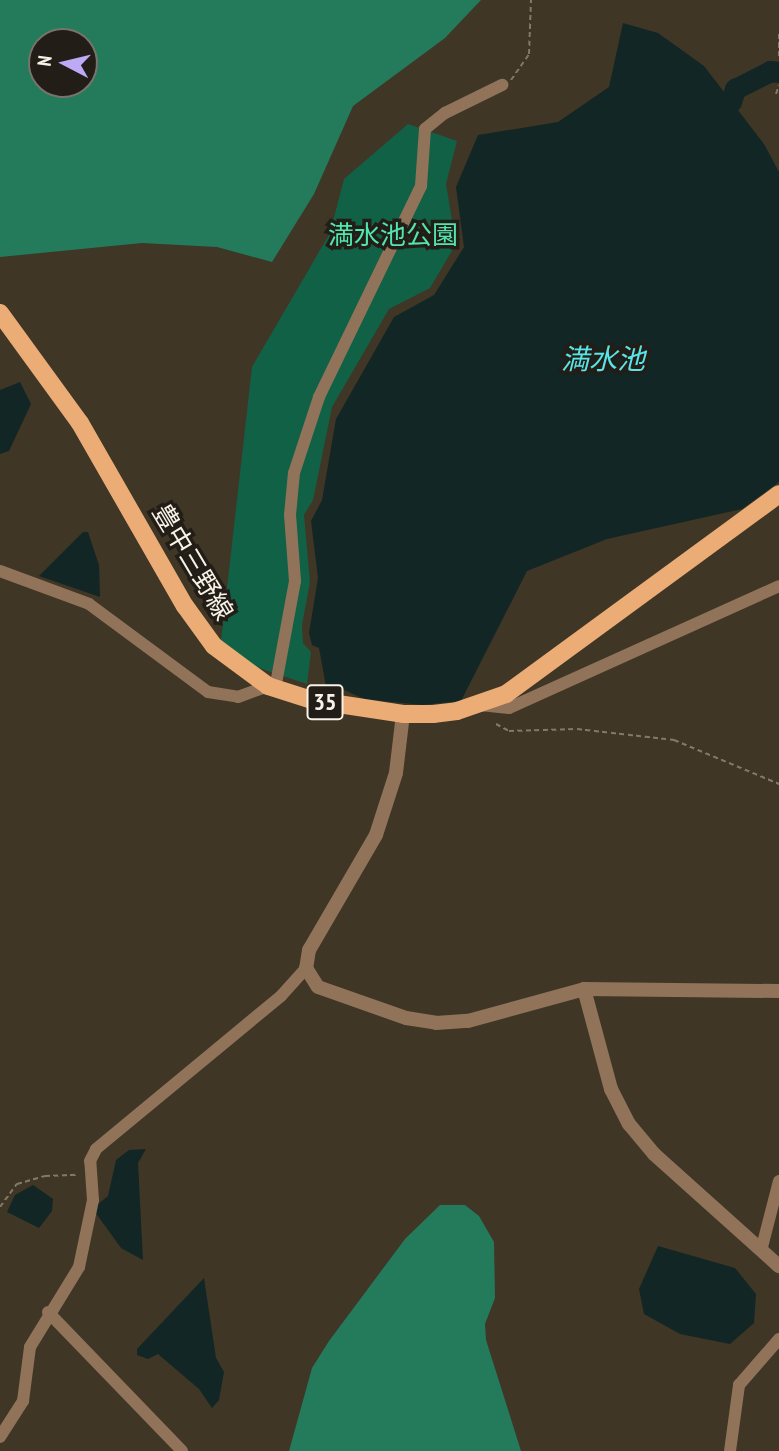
<!DOCTYPE html>
<html>
<head>
<meta charset="utf-8">
<style>
	body { margin:0 }
	#map { position:relative; width:779px; height:1451px; overflow:hidden; background:#3f3626; font-family:"PT Sans Narrow","Noto Sans JP",sans-serif }
	div>[style] { position:absolute }
	.green>* { inset:0; background:#116146 }
	.forest>* { inset:0; background:#247b5c }
	.water>* { inset:0; background:#132626 }
	.river>* { height:21px; margin:-10.5px; padding:0 10.5px; transform-origin:10.5px; border-radius:10.5px; background:#132626 }
	.path>* { height:2px; margin-top:-1px; transform-origin:0; background:repeating-linear-gradient(90deg,#81796b 0 5px,transparent 0 8.5px) }
	.minor>* { height:12px; margin:-6px; padding:0 6px; transform-origin:6px; border-radius:6px; background:#917359 }
	.tertiary>* { height:14px; margin:-7px; padding:0 7px; transform-origin:7px; border-radius:7px; background:#917359 }
	.primary>* { height:18px; margin:-9px; padding:0 9px; transform-origin:9px; border-radius:9px; background:#ebac76 }
	span { translate:-50% -50%; white-space:nowrap; text-align:center; line-height:1.15; -webkit-text-stroke:7px #221e17; paint-order:stroke }
	.shield-label span { padding:2px 5px; background:#221e17; border:2px solid; border-radius:5px; -webkit-text-stroke-width:0 }
	.shield-label { font-size:24px; color:#f8f2e8; font-weight:700 }
	.park-label { font-size:26px; color:#50e6af }
	.street-label { font-size:26px; color:#f8f2e8 }
	.water-label { font-size:28px; color:#58e5e9; font-style:italic }
	.north { position:absolute; left:28px; top:28px; width:70px; height:70px; box-sizing:border-box; background:#221e17; border:2px solid #78736b; border-radius:50%; rotate:277deg; font-size:19px; font-weight:700; line-height:28px; text-align:center; color:#f8f2e8 }
	.north::after { content:''; display:block; margin:auto; width:24px; height:32px; background:#bea9f5; clip-path:polygon(50% 0,100% 100%,50% 72%,0 100%) }
</style>
</head>
<body>
<div id="map">
	<div class="green">
		<div style="clip-path:polygon(408px 124px,457px 141px,446px 184px,456px 244px,430px 288px,389px 309px,332px 407px,313px 500px,304px 515px,310px 582px,302px 625px,303px 643px,311px 652px,307px 684px,250px 665px,221px 641px,252px 367px,330px 233px,344px 179px)"></div>
	</div>
	<div class="forest">
		<div style="clip-path:polygon(evenodd,0 0,481px 0,445px 38px,353px 106px,314px 194px,272px 262px,217px 247px,142px 243px,0 257px,0 0,84px 42px,84px 84px,42px 84px,42px 42px,84px 42px)"></div>
		<div style="clip-path:polygon(440px 1205px,465px 1205px,479px 1216px,494px 1242px,495px 1298px,485px 1324px,486px 1340px,521px 1451px,289px 1451px,312px 1368px,329px 1341px,405px 1239px)"></div>
	</div>
	<div class="water">
		<div style="clip-path:polygon(623px 23px,658px 33px,704px 66px,764px 144px,779px 172px,779px 482px,742px 509px,607px 539px,527px 571px,461px 701px,422px 705px,364px 699px,342px 689px,339px 697px,327px 692px,319px 648px,312px 645px,309px 633px,318px 578px,311px 521px,322px 500px,336px 419px,394px 317px,434px 295px,464px 247px,456px 187px,478px 135px,558px 122px,609px 87px)"></div>
		<div style="clip-path:polygon(20px 382px,31px 404px,9px 451px,0 454px,0 390px)"></div>
		<div style="clip-path:polygon(83px 532px,88px 532px,99px 565px,100px 597px,39px 576px)"></div>
		<div style="clip-path:polygon(146px 1149px,138px 1163px,143px 1260px,121px 1248px,95px 1212px,97px 1205px,108px 1196px,116px 1160px,129px 1150px)"></div>
		<div style="clip-path:polygon(33px 1185px,53px 1199px,52px 1211px,39px 1228px,7px 1212px,15px 1195px)"></div>
		<div style="clip-path:polygon(658px 1246px,735px 1268px,756px 1294px,754px 1323px,730px 1344px,680px 1334px,644px 1314px,639px 1289px)"></div>
		<div style="clip-path:polygon(204px 1278px,216px 1358px,224px 1372px,219px 1400px,212px 1408px,199px 1389px,158px 1354px,148px 1359px,137px 1355px,137px 1349px)"></div>
	</div>
	<div class="river">
		<div style="left:731px;top:102px;width:14px;rotate:-73deg"></div>
		<div style="left:735px;top:89px;width:39px;rotate:-27deg"></div>
		<div style="left:770px;top:71px;width:9px;rotate:6deg"></div>
	</div>
	<div class="path">
		<div style="left:779px;top:34px;width:24px;rotate:90deg"></div>
		<div style="left:511px;top:80px;width:32px;rotate:-55deg"></div>
		<div style="left:529px;top:54px;width:54px;rotate:-87.9deg"></div>
		<div style="left:776px;top:94px;width:9px;rotate:-72deg"></div>
		<div style="left:496px;top:724px;width:15px;rotate:28deg"></div>
		<div style="left:509px;top:731px;width:68px;rotate:-1.7deg"></div>
		<div style="left:577px;top:729px;width:98px;rotate:6.5deg"></div>
		<div style="left:674px;top:740px;width:114px;rotate:22.7deg"></div>
		<div style="left:0;top:1207px;width:29px;rotate:-54deg"></div>
		<div style="left:17px;top:1184px;width:29px;rotate:-16deg"></div>
		<div style="left:45px;top:1176px;width:33px;rotate:-2deg"></div>
	</div>
	<div class="minor">
		<div style="left:0;top:571px;width:95px;rotate:20.3deg"></div>
		<div style="left:89px;top:604px;width:148px;rotate:36.5deg"></div>
		<div style="left:208px;top:692px;width:30px;rotate:9deg"></div>
		<div style="left:238px;top:697px;width:32px;rotate:-20deg"></div>
		<div style="left:275px;top:689px;width:110px;rotate:-79.5deg"></div>
		<div style="left:295px;top:581px;width:66px;rotate:-94.3deg"></div>
		<div style="left:290px;top:515px;width:42px;rotate:-84.6deg"></div>
		<div style="left:294px;top:473px;width:80px;rotate:-71.8deg"></div>
		<div style="left:319px;top:397px;width:234px;rotate:-64.2deg"></div>
		<div style="left:421px;top:186px;width:57px;rotate:-86deg"></div>
		<div style="left:425px;top:129px;width:26px;rotate:-39deg"></div>
		<div style="left:445px;top:113px;width:64px;rotate:-26.2deg"></div>
		<div style="left:480px;top:705px;width:29px;rotate:6deg"></div>
		<div style="left:509px;top:708px;width:296px;rotate:-24.3deg"></div>
		<div style="left:762px;top:1247px;width:68px;rotate:-75.6deg"></div>
		<div style="left:48px;top:1312px;width:193px;rotate:46deg"></div>
		<div style="left:0;top:1437px;width:43px;rotate:-57.4deg"></div>
		<div style="left:23px;top:1401px;width:54px;rotate:-82.6deg"></div>
		<div style="left:30px;top:1347px;width:94px;rotate:-58.5deg"></div>
		<div style="left:79px;top:1267px;width:68px;rotate:-78.2deg"></div>
		<div style="left:93px;top:1200px;width:39px;rotate:-94deg"></div>
		<div style="left:90px;top:1161px;width:13px;rotate:-63deg"></div>
		<div style="left:96px;top:1149px;width:240px;rotate:-39.6deg"></div>
		<div style="left:281px;top:996px;width:38px;rotate:-48deg"></div>
		<div style="left:730px;top:1451px;width:67px;rotate:-82.2deg"></div>
		<div style="left:739px;top:1385px;width:61px;rotate:-49deg"></div>
	</div>
	<div class="tertiary">
		<div style="left:403px;top:714px;width:59px;rotate:96.8deg"></div>
		<div style="left:396px;top:773px;width:65px;rotate:107.9deg"></div>
		<div style="left:376px;top:835px;width:133px;rotate:120.2deg"></div>
		<div style="left:309px;top:950px;width:18px;rotate:99deg"></div>
		<div style="left:306px;top:968px;width:22px;rotate:58deg"></div>
		<div style="left:318px;top:987px;width:93px;rotate:19.4deg"></div>
		<div style="left:406px;top:1018px;width:30px;rotate:9deg"></div>
		<div style="left:436px;top:1023px;width:32px;rotate:-4deg"></div>
		<div style="left:468px;top:1021px;width:120px;rotate:-15.4deg"></div>
		<div style="left:584px;top:989px;width:195px;rotate:0.6deg"></div>
		<div style="left:584px;top:989px;width:104px;rotate:74.9deg"></div>
		<div style="left:611px;top:1089px;width:39px;rotate:63deg"></div>
		<div style="left:629px;top:1124px;width:39px;rotate:50deg"></div>
		<div style="left:654px;top:1154px;width:168px;rotate:41.9deg"></div>
	</div>
	<div class="primary">
		<div style="left:0;top:313px;width:136px;rotate:54deg"></div>
		<div style="left:80px;top:423px;width:211px;rotate:60.2deg"></div>
		<div style="left:185px;top:606px;width:49px;rotate:54.1deg"></div>
		<div style="left:214px;top:646px;width:67px;rotate:36.5deg"></div>
		<div style="left:268px;top:686px;width:46px;rotate:17.7deg"></div>
		<div style="left:312px;top:700px;width:92px;rotate:8.7deg"></div>
		<div style="left:403px;top:714px;width:30px"></div>
		<div style="left:433px;top:714px;width:24px;rotate:-7deg"></div>
		<div style="left:457px;top:711px;width:52px;rotate:-19.1deg"></div>
		<div style="left:506px;top:694px;width:338px;rotate:-36.2deg"></div>
	</div>
	<div class="shield-label">
		<span style="left:325px;top:702px">35</span>
	</div>
	<div class="park-label">
		<span style="left:393px;top:235px">満水池公園</span>
	</div>
	<div class="street-label">
		<span style="left:193px;top:562px;rotate:59deg">豊中三野線</span>
	</div>
	<div class="water-label">
		<span style="left:603px;top:359px">満水池</span>
	</div>
	<div class="north">N</div>
</div>
</body>
</html>
